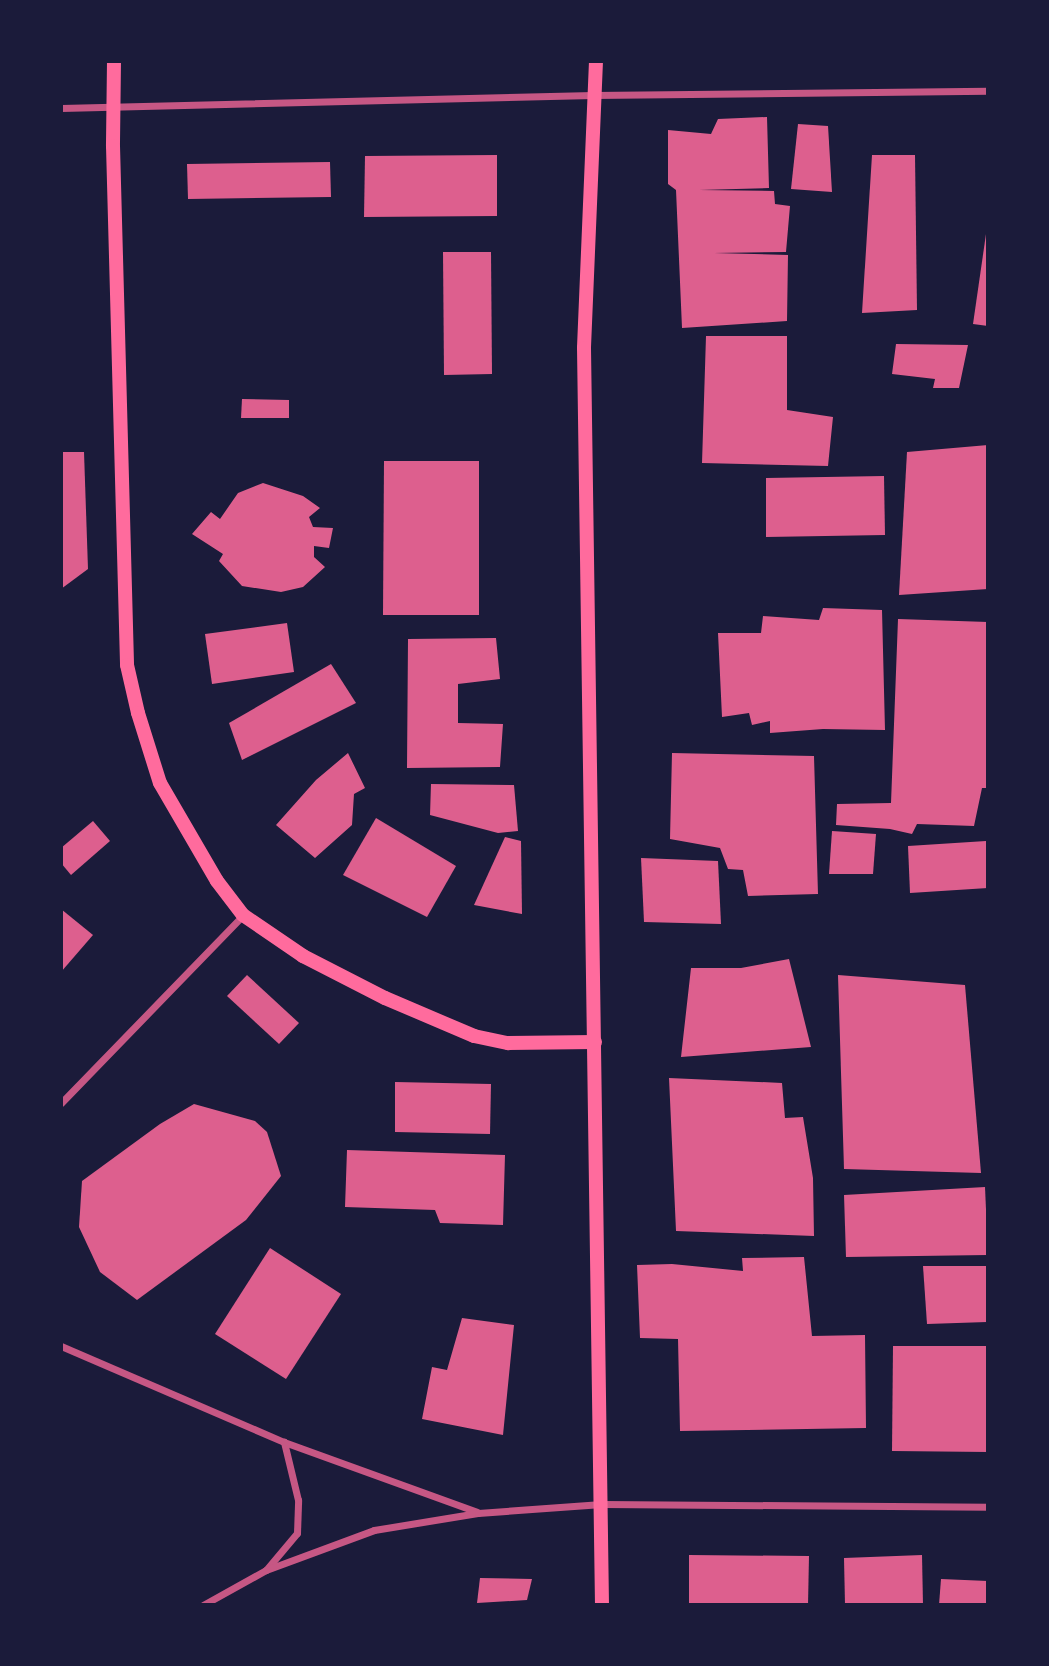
<!DOCTYPE html>
<html>
<head>
<meta charset="utf-8">
<style>
	body { margin:0 }
	#map { position:relative; width:1049px; height:1666px; overflow:hidden; background:#1b1b3a; font-family:Lato,sans-serif }
	div>[style] { position:absolute }
	.building>* { inset:0; background:#dd5f8e }
	.minor>* { height:7px; margin:-3.5px; padding:0 3.5px; transform-origin:3.5px; border-radius:3.5px; background:#c65784 }
	.secondary>* { height:14px; margin:-7px; padding:0 7px; transform-origin:7px; border-radius:7px; background:#ff6b9d }
	span { translate:-50% -50%; white-space:nowrap; text-align:center; line-height:1.15; -webkit-text-stroke:5px #1b1b3a; paint-order:stroke }
	.frame { position:absolute; inset:0; border:63px solid #1b1b3a; pointer-events:none }
</style>
</head>
<body>
<div id="map">
	<div class="building">
		<div style="clip-path:polygon(767px 117px,769px 188px,699px 190px,774px 191px,775px 204px,790px 206px,786px 252px,714px 253px,788px 255px,787px 321px,682px 328px,676px 190px,668px 184px,668px 130px,711px 134px,718px 119px)"></div>
		<div style="clip-path:polygon(798px 124px,828px 126px,832px 192px,791px 189px)"></div>
		<div style="clip-path:polygon(497px 155px,497px 216px,364px 217px,365px 156px)"></div>
		<div style="clip-path:polygon(872px 155px,915px 155px,917px 310px,862px 313px)"></div>
		<div style="clip-path:polygon(330px 162px,331px 197px,188px 199px,187px 164px)"></div>
		<div style="clip-path:polygon(986px 234px,988px 234px,988px 326px,973px 324px)"></div>
		<div style="clip-path:polygon(443px 252px,491px 252px,492px 374px,444px 375px)"></div>
		<div style="clip-path:polygon(706px 336px,787px 336px,787px 410px,833px 417px,828px 466px,702px 463px)"></div>
		<div style="clip-path:polygon(896px 344px,968px 345px,959px 388px,933px 388px,935px 379px,892px 374px)"></div>
		<div style="clip-path:polygon(242px 399px,289px 400px,289px 418px,241px 418px)"></div>
		<div style="clip-path:polygon(988px 445px,988px 589px,899px 595px,907px 452px)"></div>
		<div style="clip-path:polygon(61px 452px,84px 452px,88px 569px,61px 589px)"></div>
		<div style="clip-path:polygon(384px 461px,479px 461px,479px 615px,383px 615px)"></div>
		<div style="clip-path:polygon(884px 476px,885px 535px,766px 537px,766px 478px)"></div>
		<div style="clip-path:polygon(263px 483px,303px 496px,320px 508px,309px 517px,313px 527px,333px 528px,329px 548px,314px 546px,314px 557px,325px 567px,303px 587px,281px 592px,242px 586px,219px 561px,223px 554px,192px 534px,211px 512px,220px 519px,238px 493px)"></div>
		<div style="clip-path:polygon(823px 608px,882px 610px,885px 730px,823px 729px,770px 733px,770px 721px,752px 725px,749px 713px,722px 717px,718px 633px,761px 633px,763px 616px,819px 620px)"></div>
		<div style="clip-path:polygon(898px 619px,988px 622px,988px 788px,982px 788px,974px 826px,917px 824px,912px 834px,890px 829px,836px 825px,837px 804px,891px 803px)"></div>
		<div style="clip-path:polygon(287px 623px,294px 672px,212px 684px,205px 634px)"></div>
		<div style="clip-path:polygon(496px 638px,500px 679px,458px 684px,458px 723px,503px 724px,500px 767px,407px 768px,408px 639px)"></div>
		<div style="clip-path:polygon(331px 664px,356px 703px,242px 760px,229px 723px)"></div>
		<div style="clip-path:polygon(348px 753px,365px 788px,354px 794px,352px 825px,315px 858px,276px 825px,316px 780px)"></div>
		<div style="clip-path:polygon(672px 753px,814px 756px,818px 894px,748px 896px,743px 870px,728px 869px,720px 848px,670px 839px)"></div>
		<div style="clip-path:polygon(431px 784px,514px 785px,518px 831px,498px 833px,430px 815px)"></div>
		<div style="clip-path:polygon(376px 818px,456px 866px,427px 917px,343px 875px)"></div>
		<div style="clip-path:polygon(93px 821px,110px 841px,71px 875px,61px 863px,61px 848px)"></div>
		<div style="clip-path:polygon(832px 831px,876px 834px,873px 874px,829px 874px)"></div>
		<div style="clip-path:polygon(505px 837px,521px 841px,522px 914px,474px 905px)"></div>
		<div style="clip-path:polygon(986px 841px,988px 888px,910px 893px,908px 846px)"></div>
		<div style="clip-path:polygon(641px 858px,718px 861px,721px 924px,644px 922px)"></div>
		<div style="clip-path:polygon(61px 909px,93px 935px,61px 972px)"></div>
		<div style="clip-path:polygon(789px 959px,811px 1047px,681px 1057px,691px 968px,741px 968px)"></div>
		<div style="clip-path:polygon(247px 975px,299px 1023px,279px 1044px,227px 996px)"></div>
		<div style="clip-path:polygon(838px 975px,965px 985px,981px 1173px,844px 1169px)"></div>
		<div style="clip-path:polygon(669px 1078px,782px 1083px,785px 1118px,803px 1117px,813px 1178px,814px 1236px,676px 1231px)"></div>
		<div style="clip-path:polygon(395px 1082px,491px 1084px,490px 1134px,395px 1132px)"></div>
		<div style="clip-path:polygon(194px 1104px,255px 1121px,267px 1132px,281px 1176px,246px 1220px,137px 1300px,100px 1272px,79px 1227px,82px 1181px,160px 1124px)"></div>
		<div style="clip-path:polygon(347px 1150px,505px 1155px,503px 1225px,440px 1223px,435px 1210px,345px 1207px)"></div>
		<div style="clip-path:polygon(985px 1187px,988px 1255px,846px 1257px,844px 1195px)"></div>
		<div style="clip-path:polygon(270px 1248px,341px 1294px,286px 1379px,215px 1334px)"></div>
		<div style="clip-path:polygon(804px 1257px,812px 1336px,865px 1335px,866px 1428px,680px 1431px,678px 1339px,640px 1338px,637px 1265px,672px 1264px,743px 1271px,742px 1258px)"></div>
		<div style="clip-path:polygon(923px 1266px,986px 1266px,987px 1322px,927px 1324px)"></div>
		<div style="clip-path:polygon(462px 1318px,514px 1325px,503px 1435px,422px 1419px,432px 1367px,447px 1370px)"></div>
		<div style="clip-path:polygon(893px 1346px,988px 1346px,988px 1452px,892px 1451px)"></div>
		<div style="clip-path:polygon(689px 1555px,809px 1556px,808px 1605px,689px 1605px)"></div>
		<div style="clip-path:polygon(922px 1555px,923px 1605px,845px 1605px,844px 1558px)"></div>
		<div style="clip-path:polygon(480px 1578px,532px 1579px,527px 1600px,477px 1603px)"></div>
		<div style="clip-path:polygon(941px 1579px,988px 1581px,988px 1605px,939px 1605px)"></div>
	</div>
	<div class="minor">
		<div style="left:61px;top:108px;width:532px;rotate:-1.4deg"></div>
		<div style="left:593px;top:95px;width:395px;rotate:-0.6deg"></div>
		<div style="left:61px;top:1103px;width:262px;rotate:-45.9deg"></div>
		<div style="left:61px;top:1346px;width:243px;rotate:23.3deg"></div>
		<div style="left:284px;top:1442px;width:205px;rotate:19.9deg"></div>
		<div style="left:266px;top:1570px;width:48px;rotate:-50deg"></div>
		<div style="left:297px;top:1533px;width:33px;rotate:-88deg"></div>
		<div style="left:298px;top:1500px;width:60px;rotate:-103.6deg"></div>
		<div style="left:203px;top:1605px;width:72px;rotate:-29.1deg"></div>
		<div style="left:266px;top:1570px;width:115px;rotate:-20.3deg"></div>
		<div style="left:374px;top:1530px;width:105px;rotate:-9.3deg"></div>
		<div style="left:478px;top:1513px;width:124px;rotate:-4.2deg"></div>
		<div style="left:602px;top:1504px;width:386px;rotate:0.4deg"></div>
	</div>
	<div class="secondary">
		<div style="left:114px;top:61px;width:85px;rotate:90.7deg"></div>
		<div style="left:113px;top:146px;width:519px;rotate:88.45deg"></div>
		<div style="left:127px;top:665px;width:49px;rotate:77.1deg"></div>
		<div style="left:138px;top:713px;width:73px;rotate:72.6deg"></div>
		<div style="left:160px;top:783px;width:113px;rotate:59.8deg"></div>
		<div style="left:217px;top:881px;width:43px;rotate:52.6deg"></div>
		<div style="left:243px;top:915px;width:73px;rotate:34.3deg"></div>
		<div style="left:303px;top:956px;width:92px;rotate:27.1deg"></div>
		<div style="left:385px;top:998px;width:97px;rotate:23.1deg"></div>
		<div style="left:474px;top:1036px;width:35px;rotate:12deg"></div>
		<div style="left:508px;top:1043px;width:87px;rotate:-0.7deg"></div>
		<div style="left:596px;top:61px;width:287px;rotate:92.4deg"></div>
		<div style="left:584px;top:348px;width:1257px;rotate:89.18deg"></div>
	</div>
	<div class="frame"></div>
</div>
</body>
</html>
